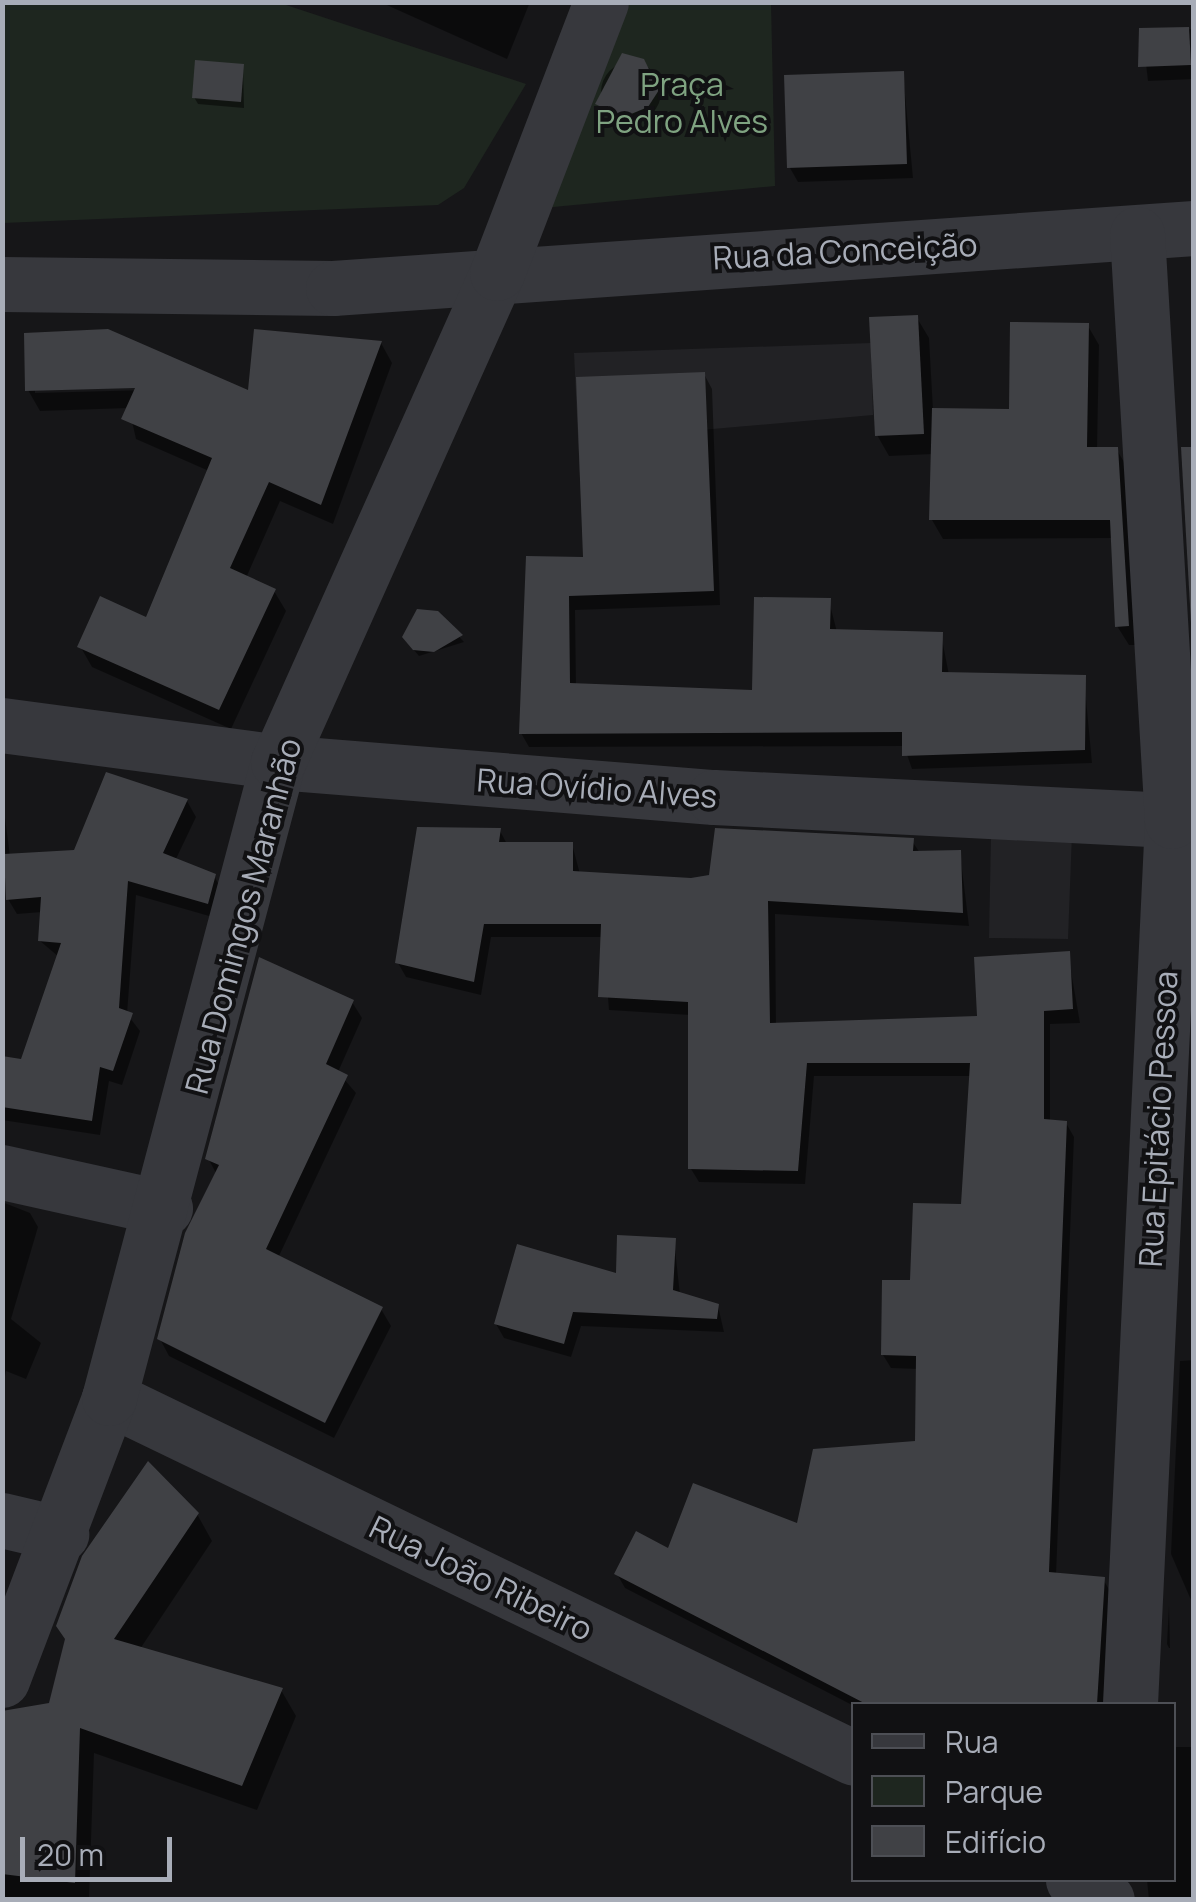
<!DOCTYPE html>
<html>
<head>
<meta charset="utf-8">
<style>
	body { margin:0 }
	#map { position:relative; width:1196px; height:1902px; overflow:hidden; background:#161618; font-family:Manrope,sans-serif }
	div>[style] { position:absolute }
	.built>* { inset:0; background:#222225 }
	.green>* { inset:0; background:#1e261f }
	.shadow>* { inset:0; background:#0007 }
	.round { border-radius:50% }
	.building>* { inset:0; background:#404145 }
	.minor>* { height:55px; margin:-27.5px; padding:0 27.5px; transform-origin:27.5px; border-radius:27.5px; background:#37383d }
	span { translate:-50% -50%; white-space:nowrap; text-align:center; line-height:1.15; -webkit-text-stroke:8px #111113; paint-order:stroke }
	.park-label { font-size:32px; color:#7fa381 }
	.street-label { font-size:32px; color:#a8adb8 }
	.frame { position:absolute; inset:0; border:5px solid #a8adb8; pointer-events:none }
	.legend { position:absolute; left:851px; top:1702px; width:325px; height:180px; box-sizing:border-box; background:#111113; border:2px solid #4d4f55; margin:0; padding:12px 18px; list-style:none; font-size:30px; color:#a8adb8 }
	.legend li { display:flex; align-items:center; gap:20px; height:50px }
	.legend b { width:50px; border:2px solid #4d4f55 }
	.scale { position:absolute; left:20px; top:1837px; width:152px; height:45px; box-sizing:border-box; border:5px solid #a8adb8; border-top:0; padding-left:12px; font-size:30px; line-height:35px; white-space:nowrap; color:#a8adb8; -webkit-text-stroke:8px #111113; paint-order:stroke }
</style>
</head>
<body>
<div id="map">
	<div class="built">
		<div style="clip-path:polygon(871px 343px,873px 415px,701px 430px,583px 542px,574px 353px)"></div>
		<div style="clip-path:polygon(1072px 833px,1068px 939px,989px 938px,991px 836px)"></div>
	</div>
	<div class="green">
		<div style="clip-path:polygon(2px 3px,280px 3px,526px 84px,464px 188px,438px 205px,3px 223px)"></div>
		<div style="clip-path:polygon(629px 3px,771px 3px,775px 186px,532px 209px)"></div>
	</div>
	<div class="shadow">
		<div style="clip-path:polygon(380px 2px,530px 2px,507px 59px)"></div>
		<div style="clip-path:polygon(1194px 29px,1194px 79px,1148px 81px,1142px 30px)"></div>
		<div class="round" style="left:601px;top:62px;width:60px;height:60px"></div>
		<div style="clip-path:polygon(243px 66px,244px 108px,198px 104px,194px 97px)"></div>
		<div style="clip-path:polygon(903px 74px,913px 178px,798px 182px,790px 168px)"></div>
		<div style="clip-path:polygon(917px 318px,929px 338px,933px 410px,1012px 411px,1088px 326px,1099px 345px,1097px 450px,1117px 450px,1128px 469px,1139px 645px,1129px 645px,1117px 626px,1114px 538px,943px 539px,932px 520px,933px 454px,889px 456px,877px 435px)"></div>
		<div style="clip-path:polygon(evenodd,26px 335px,250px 394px,381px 343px,392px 363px,333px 524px,280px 501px,246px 578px,274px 591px,286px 611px,231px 729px,92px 667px,80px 646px,148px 620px,209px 471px,136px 439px,129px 408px,40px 411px,28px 390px,26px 335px,148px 385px,148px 390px,35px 393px,35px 388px,148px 385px)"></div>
		<div style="clip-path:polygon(704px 374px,712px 389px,720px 605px,575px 610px,576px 686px,754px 693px,829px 601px,837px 632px,941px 634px,949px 675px,1084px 678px,1092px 763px,912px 769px,904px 746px,529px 747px,521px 733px,529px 559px,586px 560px)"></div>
		<div style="clip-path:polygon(437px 613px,464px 642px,419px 656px,408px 643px)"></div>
		<div style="clip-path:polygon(2px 795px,10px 856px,76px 852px,187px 801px,196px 817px,175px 861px,214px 876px,223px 892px,216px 918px,136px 895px,127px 1014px,140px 1031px,122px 1085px,109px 1081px,100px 1135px,2px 1120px,2px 1059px,22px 1062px,59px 957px,40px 941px,42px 912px,17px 914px,8px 899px)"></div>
		<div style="clip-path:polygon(500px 831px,507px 844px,572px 844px,580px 874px,691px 881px,912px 841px,920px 853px,960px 853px,969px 926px,775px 914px,776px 1025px,980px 1018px,1068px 954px,1080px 1023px,1050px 1024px,1050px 1122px,1066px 1123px,1074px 1137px,1056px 1575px,1103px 1579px,1111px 1593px,1103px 1704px,854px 1706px,625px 1588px,617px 1574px,669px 1551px,799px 1527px,918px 1443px,918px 1369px,891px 1368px,883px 1355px,912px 1283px,963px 1207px,972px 1076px,814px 1076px,805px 1184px,699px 1182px,691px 1169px,690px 1015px,609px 1010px,603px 937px,491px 937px,481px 995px,406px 977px,398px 963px)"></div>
		<div style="clip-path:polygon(352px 1002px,362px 1018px,338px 1072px,356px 1093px,278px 1258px,381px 1309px,391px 1326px,334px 1438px,169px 1356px,160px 1339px,217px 1175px,208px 1158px)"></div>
		<div style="clip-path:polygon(2px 1202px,30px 1213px,38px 1227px,11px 1319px,41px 1343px,26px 1379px,6px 1371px,2px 1392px)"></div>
		<div style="clip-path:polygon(1192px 1214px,1194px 1214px,1194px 1312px)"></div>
		<div style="clip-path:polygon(674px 1240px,680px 1295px,718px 1306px,724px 1332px,581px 1326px,571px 1357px,504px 1338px,496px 1324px,618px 1276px)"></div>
		<div style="clip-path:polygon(1194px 1360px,1194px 1599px,1191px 1600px,1171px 1554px,1180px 1361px)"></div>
		<div style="clip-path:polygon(197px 1514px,212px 1541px,140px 1649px,281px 1690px,296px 1716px,257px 1810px,94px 1753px,89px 1900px,2px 1897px,2px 1726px,51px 1705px)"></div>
		<div style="clip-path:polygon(1169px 1606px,1170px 1648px,1169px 1648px,1167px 1644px)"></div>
		<div style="clip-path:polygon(1174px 1747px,1194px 1747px,1194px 1900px,1149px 1900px,1147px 1880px,1174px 1880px)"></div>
	</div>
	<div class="building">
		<div style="clip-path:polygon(1189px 27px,1191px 65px,1138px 67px,1139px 28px)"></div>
		<div style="clip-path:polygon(622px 53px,644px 59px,659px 90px,648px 107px,624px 117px,595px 104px)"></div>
		<div style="clip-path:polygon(195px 60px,244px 64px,241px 102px,192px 98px)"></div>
		<div style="clip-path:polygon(904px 71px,907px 164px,787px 168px,784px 75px)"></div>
		<div style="clip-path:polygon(918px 315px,924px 434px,875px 436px,869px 317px)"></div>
		<div style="clip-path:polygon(1010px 322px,1089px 323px,1087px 447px,1118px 447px,1129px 626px,1115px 627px,1110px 520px,929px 520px,932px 408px,1009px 409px)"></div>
		<div style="clip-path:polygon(108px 329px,248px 390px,254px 329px,382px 341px,321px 505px,269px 482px,230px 568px,276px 589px,219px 710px,77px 647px,100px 596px,146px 617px,212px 458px,121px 419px,135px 388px,25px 391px,24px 333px)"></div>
		<div style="clip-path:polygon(705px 372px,714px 591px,569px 596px,570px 683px,752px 690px,754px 597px,831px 598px,830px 629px,943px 632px,942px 672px,1086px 675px,1085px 750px,902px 756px,902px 732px,519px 734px,526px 556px,583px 557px,576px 377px)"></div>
		<div style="clip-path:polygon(1181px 447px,1194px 447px,1194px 623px,1191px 623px)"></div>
		<div style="clip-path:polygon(417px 609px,438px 611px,463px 635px,434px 652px,413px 650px,402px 637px)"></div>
		<div style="clip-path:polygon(106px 772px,188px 799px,163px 853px,216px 874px,208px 904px,128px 881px,119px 1008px,133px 1013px,113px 1071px,100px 1067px,92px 1121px,2px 1107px,2px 1056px,21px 1059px,61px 943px,38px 941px,41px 897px,6px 900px,4px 854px,74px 850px)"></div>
		<div style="clip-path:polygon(417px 827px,501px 828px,499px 842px,573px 842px,573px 871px,691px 878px,709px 875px,715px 828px,914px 838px,913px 851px,961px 850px,963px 913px,768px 901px,770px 1023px,977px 1016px,974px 957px,1070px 951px,1073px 1009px,1044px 1011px,1044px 1119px,1067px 1121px,1049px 1572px,1105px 1577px,1097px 1704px,866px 1704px,614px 1574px,636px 1531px,668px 1548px,693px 1483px,797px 1523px,813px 1449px,915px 1441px,916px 1356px,881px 1355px,882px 1280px,910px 1280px,913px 1203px,961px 1204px,970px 1063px,807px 1063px,798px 1171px,688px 1169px,688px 1002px,598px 997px,601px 924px,484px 924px,474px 982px,395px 963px)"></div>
		<div style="clip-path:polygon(259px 957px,354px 1000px,326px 1064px,348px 1075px,266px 1249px,383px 1307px,325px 1423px,157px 1339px,185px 1233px,219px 1165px,205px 1159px)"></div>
		<div style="clip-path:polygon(617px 1235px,676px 1238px,673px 1290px,719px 1304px,717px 1319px,573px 1312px,564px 1344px,494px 1324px,517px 1244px,616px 1273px)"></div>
		<div style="clip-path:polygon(148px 1461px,199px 1513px,114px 1639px,283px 1688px,242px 1786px,80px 1728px,75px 1883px,2px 1874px,2px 1711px,49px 1703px,65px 1639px,56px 1626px,82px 1556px)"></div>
	</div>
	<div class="minor">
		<div style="left:2px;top:284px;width:331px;rotate:0.7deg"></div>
		<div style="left:333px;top:288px;width:863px;rotate:-3.99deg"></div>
		<div style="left:2px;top:725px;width:278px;rotate:7.6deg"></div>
		<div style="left:278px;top:762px;width:437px;rotate:4.6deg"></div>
		<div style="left:714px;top:797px;width:481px;rotate:2.9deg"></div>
		<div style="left:2px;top:1172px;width:167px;rotate:12.5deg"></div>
		<div style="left:109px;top:1398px;width:827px;rotate:25.79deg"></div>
		<div style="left:2px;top:1520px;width:61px;rotate:13.3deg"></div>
		<div style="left:2px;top:1680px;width:302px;rotate:-69.2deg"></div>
		<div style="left:109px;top:1398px;width:658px;rotate:-75.12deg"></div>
		<div style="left:278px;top:762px;width:536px;rotate:-65.87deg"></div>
		<div style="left:497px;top:273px;width:290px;rotate:-69deg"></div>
		<div style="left:1130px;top:1704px;width:884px;rotate:-87.28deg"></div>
		<div style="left:1172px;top:821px;width:588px;rotate:-93.41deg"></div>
		<div style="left:1073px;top:1880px;width:39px;rotate:30deg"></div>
	</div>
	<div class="park-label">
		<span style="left:682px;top:103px">Praça<br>Pedro Alves</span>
	</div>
	<div class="street-label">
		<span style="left:845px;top:251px;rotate:-3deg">Rua da Conceição</span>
		<span style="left:597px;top:788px;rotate:4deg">Rua Ovídio Alves</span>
		<span style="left:243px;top:916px;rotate:-75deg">Rua Domingos Maranhão</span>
		<span style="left:1158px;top:1119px;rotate:-87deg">Rua Epitácio Pessoa</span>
		<span style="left:481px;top:1578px;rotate:26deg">Rua João Ribeiro</span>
	</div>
	<div class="frame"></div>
	<ul class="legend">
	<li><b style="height:12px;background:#37383d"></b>Rua</li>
	<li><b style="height:28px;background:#1e261f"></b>Parque</li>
	<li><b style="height:28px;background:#404145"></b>Edifício</li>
	</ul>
	<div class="scale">20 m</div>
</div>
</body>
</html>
